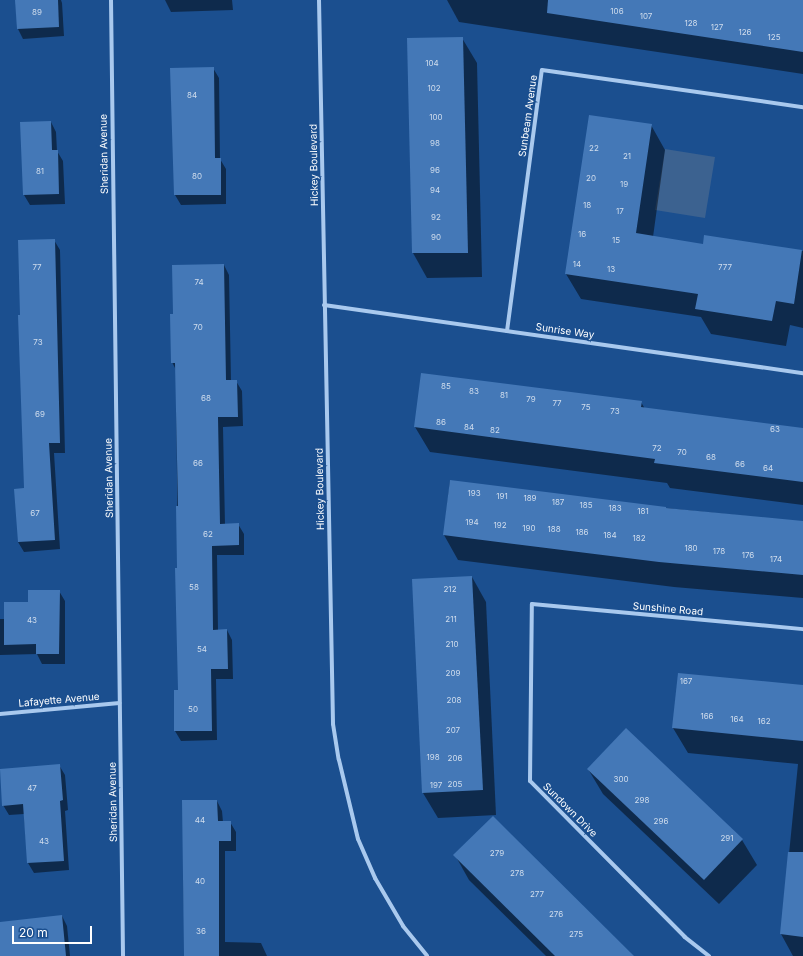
<!DOCTYPE html>
<html>
<head>
<meta charset="utf-8">
<style>
	body { margin:0 }
	#map { position:relative; width:803px; height:956px; overflow:hidden; background:#1b4f8f; font-family:Inter,sans-serif }
	div>[style] { position:absolute }
	.water>* { inset:0; background:#3c6290 }
	.shadow>* { inset:0; background:#0007 }
	.building>* { inset:0; background:#4478b7 }
	.minor>* { height:4px; margin:-2px; padding:0 2px; transform-origin:2px; border-radius:2px; background:#a9c9ee }
	span { translate:-50% -50%; white-space:nowrap; text-align:center; line-height:1.15; -webkit-text-stroke:3px #1b4f8f; paint-order:stroke }
	.number-label { font-size:8px; color:#d0dded }
	.number-label span { -webkit-text-stroke-width:0 }
	.street-label { font-size:10px; color:#fff }
	.scale { position:absolute; left:12px; top:926px; width:80px; height:18px; box-sizing:border-box; border:2px solid #fff; border-top:0; padding-left:5px; font-size:12px; line-height:14px; white-space:nowrap; color:#fff; -webkit-text-stroke:3px #1b4f8f; paint-order:stroke }
</style>
</head>
<body>
<div id="map">
	<div class="water">
		<div style="clip-path:polygon(665px 149px,715px 157px,705px 218px,655px 210px)"></div>
	</div>
	<div class="shadow">
		<div style="clip-path:polygon(16px 0,61px 0,62px 3px,64px 36px,23px 39px,18px 29px)"></div>
		<div style="clip-path:polygon(165px 0,232px 0,233px 10px,171px 12px)"></div>
		<div style="clip-path:polygon(447px 0,803px 0,803px 74px,459px 22px)"></div>
		<div style="clip-path:polygon(462px 38px,477px 63px,482px 277px,427px 278px,413px 253px,408px 39px)"></div>
		<div style="clip-path:polygon(213px 68px,219px 78px,220px 159px,226px 169px,226px 204px,181px 205px,175px 195px,171px 69px)"></div>
		<div style="clip-path:polygon(51px 122px,56px 132px,57px 151px,63px 161px,65px 204px,30px 205px,24px 195px,21px 123px)"></div>
		<div style="clip-path:polygon(651px 125px,665px 150px,653px 237px,704px 245px,705px 236px,803px 251px,803px 328px,790px 325px,786px 346px,711px 334px,701px 317px,581px 299px,566px 274px)"></div>
		<div style="clip-path:polygon(54px 240px,60px 250px,65px 453px,54px 453px,60px 549px,24px 552px,18px 542px,25px 489px,21px 316px)"></div>
		<div style="clip-path:polygon(224px 265px,229px 275px,231px 381px,236px 381px,242px 391px,243px 426px,223px 427px,225px 525px,238px 524px,244px 534px,244px 555px,217px 555px,218px 631px,227px 630px,232px 640px,233px 679px,216px 679px,217px 740px,181px 741px,175px 731px,175px 691px,179px 691px,176px 370px,172px 362px,174px 315px)"></div>
		<div style="clip-path:polygon(422px 374px,641px 402px,645px 409px,803px 429px,803px 505px,670px 488px,667px 483px,430px 452px,415px 427px)"></div>
		<div style="clip-path:polygon(450px 481px,665px 508px,803px 522px,803px 598px,674px 587px,458px 560px,444px 535px)"></div>
		<div style="clip-path:polygon(472px 577px,486px 602px,496px 815px,438px 818px,423px 793px,413px 580px)"></div>
		<div style="clip-path:polygon(59px 591px,65px 601px,65px 664px,42px 664px,37px 654px,0 655px,0 619px,5px 619px)"></div>
		<div style="clip-path:polygon(803px 686px,803px 956px,793px 956px,781px 934px,798px 764px,688px 753px,673px 728px)"></div>
		<div style="clip-path:polygon(626px 729px,742px 840px,757px 865px,719px 904px,603px 794px,588px 769px)"></div>
		<div style="clip-path:polygon(59px 765px,65px 775px,68px 810px,65px 811px,69px 870px,34px 873px,28px 863px,24px 814px,9px 815px,3px 805px)"></div>
		<div style="clip-path:polygon(217px 801px,222px 811px,223px 822px,230px 822px,236px 832px,236px 851px,225px 851px,225px 942px,261px 943px,267px 956px,185px 956px,183px 863px,184px 863px)"></div>
		<div style="clip-path:polygon(455px 855px,633px 956px,546px 956px,469px 880px)"></div>
		<div style="clip-path:polygon(62px 916px,67px 926px,70px 956px,0 956px,0 923px)"></div>
	</div>
	<div class="building">
		<div style="clip-path:polygon(15px 0,58px 0,59px 27px,17px 29px)"></div>
		<div style="clip-path:polygon(548px 0,803px 0,803px 52px,547px 13px)"></div>
		<div style="clip-path:polygon(463px 37px,468px 253px,412px 253px,407px 38px)"></div>
		<div style="clip-path:polygon(214px 67px,215px 158px,221px 158px,221px 195px,174px 195px,170px 68px)"></div>
		<div style="clip-path:polygon(589px 115px,652px 124px,636px 233px,703px 244px,704px 235px,802px 250px,794px 304px,776px 301px,772px 321px,695px 309px,698px 294px,565px 274px)"></div>
		<div style="clip-path:polygon(51px 121px,52px 150px,58px 150px,59px 194px,23px 195px,20px 122px)"></div>
		<div style="clip-path:polygon(55px 239px,60px 443px,49px 443px,55px 540px,18px 542px,14px 489px,24px 488px,18px 315px,20px 315px,18px 240px)"></div>
		<div style="clip-path:polygon(224px 264px,226px 380px,237px 380px,238px 417px,218px 417px,220px 524px,239px 523px,239px 545px,212px 546px,213px 630px,227px 629px,228px 669px,211px 669px,212px 731px,174px 731px,174px 690px,178px 690px,175px 568px,177px 568px,176px 506px,178px 506px,175px 363px,171px 363px,170px 314px,173px 314px,172px 265px)"></div>
		<div style="clip-path:polygon(421px 373px,642px 401px,641px 407px,803px 428px,803px 482px,654px 463px,655px 459px,414px 427px)"></div>
		<div style="clip-path:polygon(450px 480px,666px 507px,666px 508px,803px 521px,803px 575px,659px 562px,443px 535px)"></div>
		<div style="clip-path:polygon(472px 576px,483px 790px,422px 793px,412px 579px)"></div>
		<div style="clip-path:polygon(28px 590px,60px 590px,59px 654px,36px 654px,36px 644px,4px 645px,4px 602px,28px 602px)"></div>
		<div style="clip-path:polygon(678px 673px,803px 685px,803px 741px,672px 728px)"></div>
		<div style="clip-path:polygon(626px 728px,743px 839px,704px 880px,587px 769px)"></div>
		<div style="clip-path:polygon(60px 764px,63px 800px,60px 801px,64px 861px,27px 863px,23px 804px,2px 806px,0 769px)"></div>
		<div style="clip-path:polygon(182px 800px,217px 800px,218px 821px,231px 821px,231px 841px,219px 841px,219px 956px,184px 956px)"></div>
		<div style="clip-path:polygon(493px 816px,634px 956px,555px 956px,453px 855px)"></div>
		<div style="clip-path:polygon(788px 852px,803px 852px,803px 937px,780px 934px)"></div>
		<div style="clip-path:polygon(62px 915px,66px 956px,0 956px,0 922px)"></div>
	</div>
	<div class="minor">
		<div style="left:111px;top:0;width:956px;rotate:89.28deg"></div>
		<div style="left:319px;top:0;width:724px;rotate:88.89deg"></div>
		<div style="left:333px;top:724px;width:36px;rotate:81deg"></div>
		<div style="left:339px;top:760px;width:81px;rotate:76.5deg"></div>
		<div style="left:358px;top:839px;width:43px;rotate:66.4deg"></div>
		<div style="left:375px;top:878px;width:56px;rotate:59.7deg"></div>
		<div style="left:403px;top:926px;width:38px;rotate:51deg"></div>
		<div style="left:324px;top:305px;width:484px;rotate:8.1deg"></div>
		<div style="left:507px;top:331px;width:263px;rotate:-82.4deg"></div>
		<div style="left:542px;top:70px;width:264px;rotate:8.1deg"></div>
		<div style="left:0;top:714px;width:120px;rotate:-5.3deg"></div>
		<div style="left:709px;top:956px;width:31px;rotate:-142deg"></div>
		<div style="left:685px;top:937px;width:220px;rotate:-134.8deg"></div>
		<div style="left:530px;top:781px;width:177px;rotate:-89.4deg"></div>
		<div style="left:532px;top:604px;width:272px;rotate:5.3deg"></div>
	</div>
	<div class="number-label">
		<span style="left:617px;top:12px">106</span>
		<span style="left:37px;top:13px">89</span>
		<span style="left:646px;top:17px">107</span>
		<span style="left:691px;top:24px">128</span>
		<span style="left:717px;top:28px">127</span>
		<span style="left:745px;top:33px">126</span>
		<span style="left:774px;top:38px">125</span>
		<span style="left:432px;top:64px">104</span>
		<span style="left:434px;top:89px">102</span>
		<span style="left:192px;top:96px">84</span>
		<span style="left:436px;top:118px">100</span>
		<span style="left:435px;top:144px">98</span>
		<span style="left:594px;top:149px">22</span>
		<span style="left:627px;top:157px">21</span>
		<span style="left:435px;top:171px">96</span>
		<span style="left:40px;top:172px">81</span>
		<span style="left:197px;top:177px">80</span>
		<span style="left:591px;top:179px">20</span>
		<span style="left:624px;top:185px">19</span>
		<span style="left:435px;top:191px">94</span>
		<span style="left:587px;top:206px">18</span>
		<span style="left:620px;top:212px">17</span>
		<span style="left:436px;top:218px">92</span>
		<span style="left:582px;top:235px">16</span>
		<span style="left:436px;top:238px">90</span>
		<span style="left:616px;top:241px">15</span>
		<span style="left:577px;top:265px">14</span>
		<span style="left:37px;top:268px">77</span>
		<span style="left:725px;top:268px">777</span>
		<span style="left:611px;top:270px">13</span>
		<span style="left:199px;top:283px">74</span>
		<span style="left:198px;top:328px">70</span>
		<span style="left:38px;top:343px">73</span>
		<span style="left:446px;top:387px">85</span>
		<span style="left:474px;top:392px">83</span>
		<span style="left:504px;top:396px">81</span>
		<span style="left:206px;top:399px">68</span>
		<span style="left:531px;top:400px">79</span>
		<span style="left:557px;top:404px">77</span>
		<span style="left:586px;top:408px">75</span>
		<span style="left:615px;top:412px">73</span>
		<span style="left:40px;top:415px">69</span>
		<span style="left:441px;top:423px">86</span>
		<span style="left:469px;top:428px">84</span>
		<span style="left:775px;top:430px">63</span>
		<span style="left:495px;top:431px">82</span>
		<span style="left:657px;top:449px">72</span>
		<span style="left:682px;top:453px">70</span>
		<span style="left:711px;top:458px">68</span>
		<span style="left:198px;top:464px">66</span>
		<span style="left:740px;top:465px">66</span>
		<span style="left:768px;top:469px">64</span>
		<span style="left:474px;top:494px">193</span>
		<span style="left:502px;top:497px">191</span>
		<span style="left:530px;top:499px">189</span>
		<span style="left:558px;top:503px">187</span>
		<span style="left:586px;top:506px">185</span>
		<span style="left:615px;top:509px">183</span>
		<span style="left:643px;top:512px">181</span>
		<span style="left:35px;top:514px">67</span>
		<span style="left:472px;top:523px">194</span>
		<span style="left:500px;top:526px">192</span>
		<span style="left:529px;top:529px">190</span>
		<span style="left:554px;top:530px">188</span>
		<span style="left:582px;top:533px">186</span>
		<span style="left:208px;top:535px">62</span>
		<span style="left:610px;top:536px">184</span>
		<span style="left:639px;top:539px">182</span>
		<span style="left:691px;top:549px">180</span>
		<span style="left:719px;top:552px">178</span>
		<span style="left:748px;top:556px">176</span>
		<span style="left:776px;top:560px">174</span>
		<span style="left:194px;top:588px">58</span>
		<span style="left:450px;top:590px">212</span>
		<span style="left:451px;top:620px">211</span>
		<span style="left:32px;top:621px">43</span>
		<span style="left:452px;top:645px">210</span>
		<span style="left:202px;top:650px">54</span>
		<span style="left:453px;top:674px">209</span>
		<span style="left:686px;top:682px">167</span>
		<span style="left:454px;top:701px">208</span>
		<span style="left:193px;top:710px">50</span>
		<span style="left:707px;top:717px">166</span>
		<span style="left:737px;top:720px">164</span>
		<span style="left:764px;top:722px">162</span>
		<span style="left:453px;top:731px">207</span>
		<span style="left:433px;top:758px">198</span>
		<span style="left:455px;top:759px">206</span>
		<span style="left:621px;top:780px">300</span>
		<span style="left:455px;top:785px">205</span>
		<span style="left:436px;top:786px">197</span>
		<span style="left:32px;top:789px">47</span>
		<span style="left:642px;top:801px">298</span>
		<span style="left:200px;top:821px">44</span>
		<span style="left:661px;top:822px">296</span>
		<span style="left:727px;top:839px">291</span>
		<span style="left:44px;top:842px">43</span>
		<span style="left:497px;top:854px">279</span>
		<span style="left:517px;top:874px">278</span>
		<span style="left:200px;top:882px">40</span>
		<span style="left:537px;top:895px">277</span>
		<span style="left:556px;top:915px">276</span>
		<span style="left:201px;top:932px">36</span>
		<span style="left:576px;top:935px">275</span>
	</div>
	<div class="street-label">
		<span style="left:528px;top:116px;rotate:-82deg">Sunbeam Avenue</span>
		<span style="left:104px;top:154px;rotate:-91deg">Sheridan Avenue</span>
		<span style="left:314px;top:165px;rotate:-91deg">Hickey Boulevard</span>
		<span style="left:565px;top:331px;rotate:8deg">Sunrise Way</span>
		<span style="left:109px;top:478px;rotate:-91deg">Sheridan Avenue</span>
		<span style="left:320px;top:489px;rotate:-91deg">Hickey Boulevard</span>
		<span style="left:668px;top:609px;rotate:5deg">Sunshine Road</span>
		<span style="left:59px;top:700px;rotate:-5deg">Lafayette Avenue</span>
		<span style="left:113px;top:802px;rotate:-91deg">Sheridan Avenue</span>
		<span style="left:570px;top:810px;rotate:45deg">Sundown Drive</span>
	</div>
	<div class="scale">20 m</div>
</div>
</body>
</html>
